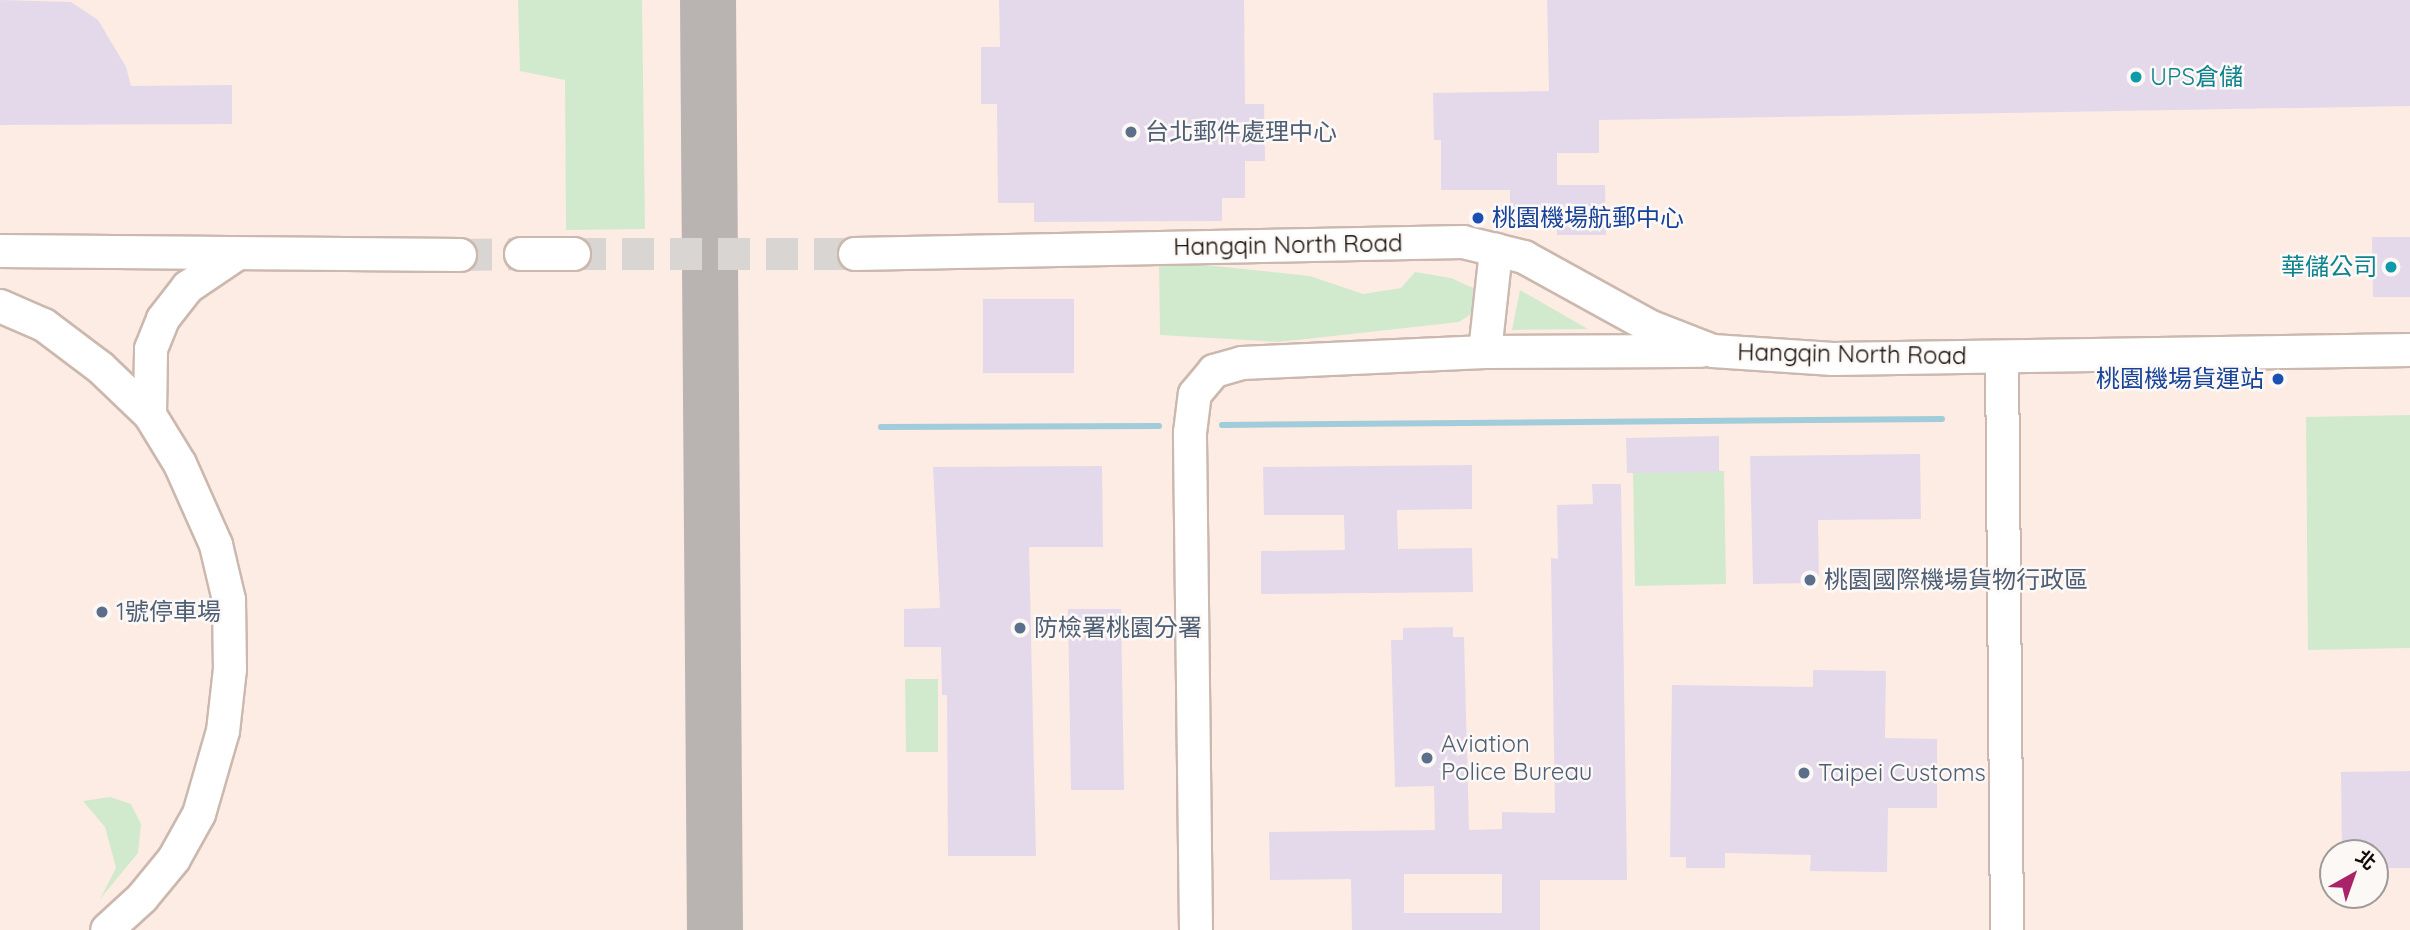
<!DOCTYPE html>
<html>
<head>
<meta charset="utf-8">
<style>
	body { margin:0 }
	#map { position:relative; width:2410px; height:930px; overflow:hidden; background:#fcf8f6; font-family:Quicksand,"Noto Sans TC",sans-serif }
	div>[style] { position:absolute }
	.built>* { inset:0; background:#fdece3 }
	.green>* { inset:0; background:#d1eace }
	.stream>* { height:6px; margin:-3px; padding:0 3px; transform-origin:3px; border-radius:3px; background:#a1ccda }
	.taxiway>* { height:56px; margin:-28px; padding:0 28px; transform-origin:28px; border-radius:28px; background:#b9b4b2 }
	.building>* { inset:0; background:#e4d9ea }
	.minor-tunnel>* { height:32px; margin-top:-16px; transform-origin:0; background:repeating-linear-gradient(90deg,#d9d5d2 0 32px,transparent 0 48px) }
	.roads { filter:drop-shadow(2px 0 #cbb8ae) drop-shadow(-2px 0 #cbb8ae) drop-shadow(0 2px #cbb8ae) drop-shadow(0 -2px #cbb8ae) }
	.minor>* { height:32px; margin:-16px; padding:0 16px; transform-origin:16px; border-radius:16px; background:#fff }
	.dots>* { width:19px; height:19px; translate:-50% -50%; box-sizing:border-box; border:4px solid #fcf8f6; border-radius:50% }
	span { translate:-50% -50%; white-space:nowrap; text-align:center; line-height:1.15; -webkit-text-stroke:5px #fcf8f6; paint-order:stroke }
	.culture-label { font-size:24px; color:#0d838f }
	.left { translate:0 -50%; text-align:left }
	.right { translate:-100% -50%; text-align:right }
	.service-label { font-size:24px; color:#4e5e75 }
	.transit-label { font-size:24px; color:#164399 }
	.street-label { font-size:24px; color:#120c08 }
	.north { position:absolute; left:2319px; top:839px; width:70px; height:70px; box-sizing:border-box; background:#fcf8f6; border:2px solid #9e9a97; border-radius:50%; rotate:40deg; font-size:19px; font-weight:700; line-height:28px; text-align:center; color:#120c08 }
	.north::after { content:''; display:block; margin:auto; width:24px; height:32px; background:#aa2269; clip-path:polygon(50% 0,100% 100%,50% 72%,0 100%) }
</style>
</head>
<body>
<div id="map">
	<div class="built">
		<div style="clip-path:polygon(evenodd,0 0,2410px 0,2410px 930px,0 930px,0 0,2333px 853px,2375px 853px,2375px 895px,2333px 895px,2333px 853px)"></div>
	</div>
	<div class="green">
		<div style="clip-path:polygon(518px 0,642px 0,645px 229px,566px 230px,565px 80px,520px 71px)"></div>
		<div style="clip-path:polygon(1159px 260px,1310px 276px,1363px 294px,1401px 288px,1415px 272px,1451px 278px,1473px 288px,1474px 301px,1470px 315px,1459px 322px,1279px 342px,1160px 335px)"></div>
		<div style="clip-path:polygon(1520px 290px,1588px 329px,1512px 330px)"></div>
		<div style="clip-path:polygon(2410px 415px,2410px 648px,2308px 650px,2306px 417px)"></div>
		<div style="clip-path:polygon(1724px 471px,1726px 584px,1635px 586px,1633px 472px)"></div>
		<div style="clip-path:polygon(905px 679px,938px 679px,938px 752px,906px 752px)"></div>
		<div style="clip-path:polygon(110px 797px,131px 804px,141px 824px,138px 853px,100px 899px,116px 868px,105px 827px,83px 801px)"></div>
	</div>
	<div class="stream">
		<div style="left:1222px;top:425px;width:720px;rotate:-0.48deg"></div>
		<div style="left:881px;top:427px;width:278px;rotate:-0.2deg"></div>
	</div>
	<div class="taxiway">
		<div style="left:708px;top:0;width:930px;rotate:89.57deg"></div>
	</div>
	<div class="building">
		<div style="clip-path:polygon(0 0,71px 2px,98px 20px,126px 67px,131px 86px,232px 85px,232px 124px,0 125px)"></div>
		<div style="clip-path:polygon(999px 0,1244px 0,1245px 104px,1264px 104px,1265px 161px,1245px 161px,1245px 198px,1222px 198px,1222px 221px,1034px 222px,1034px 203px,998px 203px,997px 104px,981px 104px,981px 47px,1000px 47px)"></div>
		<div style="clip-path:polygon(1547px 0,2410px 0,2410px 106px,1599px 120px,1599px 153px,1557px 153px,1557px 185px,1605px 185px,1606px 235px,1557px 235px,1557px 213px,1510px 213px,1510px 190px,1441px 190px,1441px 140px,1434px 140px,1433px 93px,1549px 91px)"></div>
		<div style="clip-path:polygon(2372px 237px,2410px 237px,2410px 297px,2373px 297px)"></div>
		<div style="clip-path:polygon(983px 299px,1074px 299px,1074px 373px,983px 373px)"></div>
		<div style="clip-path:polygon(1719px 436px,1719px 472px,1627px 473px,1626px 438px)"></div>
		<div style="clip-path:polygon(1920px 454px,1921px 519px,1818px 520px,1819px 583px,1753px 584px,1750px 456px)"></div>
		<div style="clip-path:polygon(1472px 465px,1472px 509px,1397px 510px,1398px 549px,1472px 548px,1473px 592px,1261px 594px,1261px 551px,1345px 550px,1344px 515px,1264px 515px,1263px 467px)"></div>
		<div style="clip-path:polygon(1102px 466px,1103px 547px,1029px 547px,1036px 856px,948px 856px,947px 695px,942px 695px,941px 647px,904px 647px,904px 609px,940px 608px,933px 467px)"></div>
		<div style="clip-path:polygon(evenodd,1592px 484px,1621px 484px,1627px 880px,1540px 880px,1540px 930px,1352px 930px,1351px 879px,1270px 880px,1269px 832px,1435px 830px,1434px 786px,1395px 787px,1391px 640px,1403px 640px,1403px 628px,1453px 627px,1453px 637px,1464px 637px,1469px 830px,1502px 829px,1502px 812px,1555px 813px,1551px 558px,1558px 559px,1557px 505px,1593px 504px,1592px 484px,1404px 874px,1502px 874px,1502px 913px,1404px 913px,1404px 874px)"></div>
		<div style="clip-path:polygon(1068px 609px,1121px 609px,1124px 790px,1071px 790px)"></div>
		<div style="clip-path:polygon(1813px 670px,1886px 671px,1885px 738px,1937px 739px,1937px 808px,1888px 808px,1887px 872px,1810px 871px,1811px 855px,1725px 853px,1725px 868px,1686px 868px,1686px 857px,1670px 857px,1672px 685px,1813px 687px)"></div>
		<div style="clip-path:polygon(2410px 771px,2410px 868px,2375px 868px,2375px 853px,2342px 853px,2341px 772px)"></div>
	</div>
	<div class="minor-tunnel">
		<div style="left:574px;top:254px;width:281px"></div>
		<div style="left:460px;top:255px;width:61px;rotate:-0.9deg"></div>
	</div>
	<div class="roads">
		<div class="minor">
			<div style="left:0;top:251px;width:460px;rotate:0.5deg"></div>
			<div style="left:521px;top:254px;width:53px"></div>
			<div style="left:855px;top:254px;width:608px;rotate:-1.13deg"></div>
			<div style="left:1463px;top:242px;width:63px;rotate:13.8deg"></div>
			<div style="left:1524px;top:257px;width:145px;rotate:28.9deg"></div>
			<div style="left:1651px;top:327px;width:66px;rotate:21.2deg"></div>
			<div style="left:1713px;top:351px;width:120px;rotate:3.8deg"></div>
			<div style="left:1833px;top:359px;width:577px;rotate:-0.89deg"></div>
			<div style="left:0;top:306px;width:48px;rotate:23.4deg"></div>
			<div style="left:44px;top:325px;width:71px;rotate:37deg"></div>
			<div style="left:101px;top:368px;width:68px;rotate:43.8deg"></div>
			<div style="left:150px;top:415px;width:57px;rotate:58.5deg"></div>
			<div style="left:180px;top:464px;width:89px;rotate:66deg"></div>
			<div style="left:216px;top:545px;width:57px;rotate:76.7deg"></div>
			<div style="left:229px;top:600px;width:69px;rotate:89.2deg"></div>
			<div style="left:230px;top:669px;width:62px;rotate:96.4deg"></div>
			<div style="left:223px;top:731px;width:86px;rotate:106.1deg"></div>
			<div style="left:199px;top:814px;width:51px;rotate:119.1deg"></div>
			<div style="left:174px;top:859px;width:50px;rotate:129.4deg"></div>
			<div style="left:142px;top:898px;width:47px;rotate:137.6deg"></div>
			<div style="left:1485px;top:352px;width:103px;rotate:-83.8deg"></div>
			<div style="left:2002px;top:357px;width:573px;rotate:89.5deg"></div>
			<div style="left:150px;top:415px;width:66px;rotate:-89.1deg"></div>
			<div style="left:151px;top:349px;width:32px;rotate:-68deg"></div>
			<div style="left:163px;top:319px;width:41px;rotate:-52deg"></div>
			<div style="left:188px;top:287px;width:55px;rotate:-34deg"></div>
			<div style="left:1196px;top:930px;width:497px;rotate:-90.7deg"></div>
			<div style="left:1190px;top:433px;width:39px;rotate:-83deg"></div>
			<div style="left:1195px;top:394px;width:30px;rotate:-50deg"></div>
			<div style="left:1214px;top:371px;width:29px;rotate:-16deg"></div>
			<div style="left:1242px;top:363px;width:243px;rotate:-2.6deg"></div>
			<div style="left:1485px;top:352px;width:216px;rotate:-0.3deg"></div>
		</div>
	</div>
	<div class="dots">
		<div style="left:2136px;top:77px;background:#0f9aa8"></div>
		<div style="left:1131px;top:132px;background:#5c6f8a"></div>
		<div style="left:1478px;top:218px;background:#1a4fb4"></div>
		<div style="left:2391px;top:267px;background:#0f9aa8"></div>
		<div style="left:2278px;top:379px;background:#1a4fb4"></div>
		<div style="left:1810px;top:580px;background:#5c6f8a"></div>
		<div style="left:102px;top:612px;background:#5c6f8a"></div>
		<div style="left:1020px;top:628px;background:#5c6f8a"></div>
		<div style="left:1427px;top:758px;background:#5c6f8a"></div>
		<div style="left:1804px;top:773px;background:#5c6f8a"></div>
	</div>
	<div class="culture-label">
		<span class="left" style="left:2150px;top:77px">UPS倉儲</span>
		<span class="right" style="left:2377px;top:267px">華儲公司</span>
	</div>
	<div class="service-label">
		<span class="left" style="left:1145px;top:132px">台北郵件處理中心</span>
		<span class="left" style="left:1824px;top:580px">桃園國際機場貨物行政區</span>
		<span class="left" style="left:116px;top:612px">1號停車場</span>
		<span class="left" style="left:1034px;top:628px">防檢署桃園分署</span>
		<span class="left" style="left:1441px;top:758px">Aviation<br>Police Bureau</span>
		<span class="left" style="left:1818px;top:773px">Taipei Customs</span>
	</div>
	<div class="transit-label">
		<span class="left" style="left:1492px;top:218px">桃園機場航郵中心</span>
		<span class="right" style="left:2264px;top:379px">桃園機場貨運站</span>
	</div>
	<div class="street-label">
		<span style="left:1288px;top:245px;rotate:-1deg">Hangqin North Road</span>
		<span style="left:1852px;top:354px;rotate:1deg">Hangqin North Road</span>
	</div>
	<div class="north">北</div>
</div>
</body>
</html>
